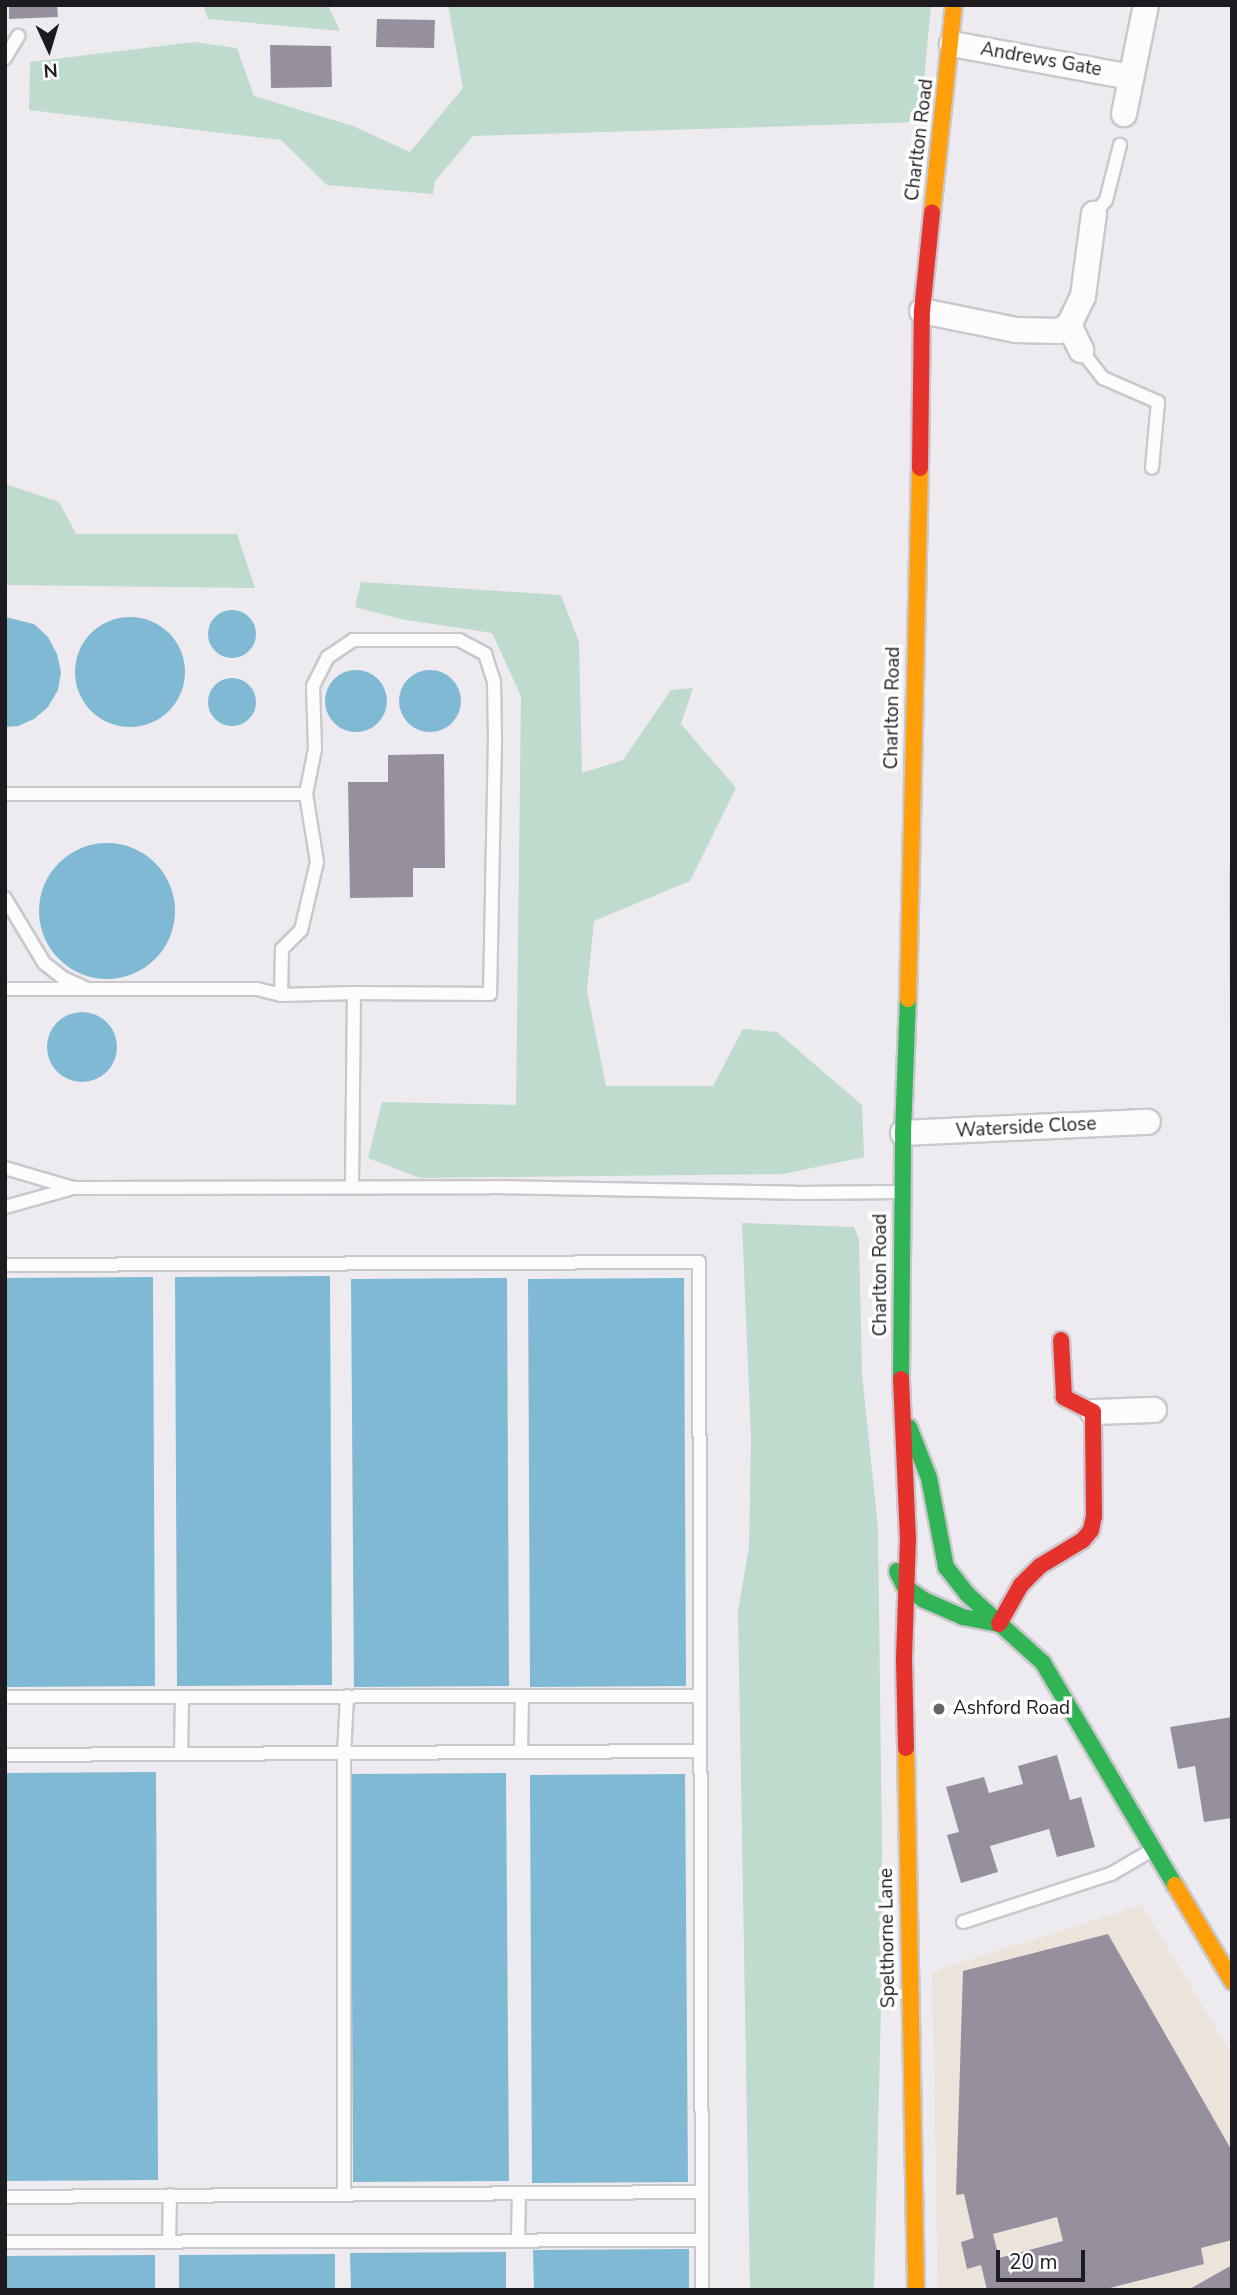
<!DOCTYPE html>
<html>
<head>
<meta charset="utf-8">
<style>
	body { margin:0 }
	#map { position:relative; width:1237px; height:2295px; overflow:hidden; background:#edeaf0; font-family:"Nunito Sans",sans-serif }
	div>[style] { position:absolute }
	.industrial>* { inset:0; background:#ece3db }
	.green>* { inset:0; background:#bedbce }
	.water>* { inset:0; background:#80b9d4 }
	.round { border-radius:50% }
	.building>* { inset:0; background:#968f9d }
	.roads { filter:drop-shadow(2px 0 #cac7cd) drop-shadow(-2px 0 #cac7cd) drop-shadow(0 2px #cac7cd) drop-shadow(0 -2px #cac7cd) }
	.lane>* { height:12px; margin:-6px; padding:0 6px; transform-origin:6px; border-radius:6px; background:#fcfcfd }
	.street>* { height:24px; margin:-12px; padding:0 12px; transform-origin:12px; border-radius:12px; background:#fcfcfd }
	.fast>* { height:16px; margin:-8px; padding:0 8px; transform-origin:8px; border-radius:8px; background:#30b455 }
	.slow>* { height:16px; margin:-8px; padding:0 8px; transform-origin:8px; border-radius:8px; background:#ff9f0a }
	.jam>* { height:16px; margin:-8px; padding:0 8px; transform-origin:8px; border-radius:8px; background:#e5322d }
	.dots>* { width:19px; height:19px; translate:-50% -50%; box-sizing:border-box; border:4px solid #fff; border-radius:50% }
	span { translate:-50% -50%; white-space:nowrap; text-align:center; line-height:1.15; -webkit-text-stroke:7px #fff; paint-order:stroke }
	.street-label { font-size:19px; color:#1e1b20 }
	.poi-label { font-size:19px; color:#1e1b20 }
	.left { translate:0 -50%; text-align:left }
	.frame { position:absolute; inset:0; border:7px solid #1e1b20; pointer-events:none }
	.north { position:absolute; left:14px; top:14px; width:70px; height:70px; -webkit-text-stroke:5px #fff; paint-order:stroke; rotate:176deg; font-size:19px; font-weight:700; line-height:28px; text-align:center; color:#1e1b20 }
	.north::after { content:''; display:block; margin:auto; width:24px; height:32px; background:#1e1b20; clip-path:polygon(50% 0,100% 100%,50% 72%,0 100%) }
	.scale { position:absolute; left:996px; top:2250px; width:89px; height:32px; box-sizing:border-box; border:4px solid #1e1b20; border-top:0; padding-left:9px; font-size:21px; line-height:24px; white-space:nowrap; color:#1e1b20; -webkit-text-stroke:5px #fff; paint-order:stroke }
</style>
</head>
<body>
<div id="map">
	<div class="industrial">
		<div style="clip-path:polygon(1142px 1905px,1232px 2055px,1232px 2290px,938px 2290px,932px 1972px)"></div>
	</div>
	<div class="green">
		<div style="clip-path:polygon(203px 5px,328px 5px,340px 31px,208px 19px)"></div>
		<div style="clip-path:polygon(448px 5px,931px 5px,920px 122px,473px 136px,435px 181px,433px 194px,327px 185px,281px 140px,29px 110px,30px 62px,194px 42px,237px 48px,254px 96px,353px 126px,410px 152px,463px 88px)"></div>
		<div style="clip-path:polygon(5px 484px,59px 502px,76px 534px,237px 534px,255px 588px,5px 585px)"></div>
		<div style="clip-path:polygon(361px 582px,561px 595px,579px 642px,582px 773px,623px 760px,671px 690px,693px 688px,681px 724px,736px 788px,690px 881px,594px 921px,587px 991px,606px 1086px,713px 1086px,743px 1029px,777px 1032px,862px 1105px,864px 1157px,783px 1174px,420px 1178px,368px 1158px,382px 1102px,516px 1105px,521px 696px,492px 633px,400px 619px,355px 607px)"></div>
		<div style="clip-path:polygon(1232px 821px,1232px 1362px,1229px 880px)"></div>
		<div style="clip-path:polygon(742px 1223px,854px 1227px,859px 1239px,862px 1374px,878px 1528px,883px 1929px,874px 2290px,750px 2290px,738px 1611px,749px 1547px,751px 1437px)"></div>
	</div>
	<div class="water">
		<div class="round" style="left:208px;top:610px;width:48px;height:48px"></div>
		<div class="round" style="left:75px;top:617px;width:110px;height:110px"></div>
		<div style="clip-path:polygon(5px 617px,34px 624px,48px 637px,57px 654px,61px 672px,58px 690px,48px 707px,34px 719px,18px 726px,5px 727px)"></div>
		<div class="round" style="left:325px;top:670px;width:62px;height:62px"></div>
		<div class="round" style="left:399px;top:670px;width:62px;height:62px"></div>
		<div class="round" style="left:208px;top:678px;width:48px;height:48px"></div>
		<div class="round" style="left:39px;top:843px;width:136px;height:136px"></div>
		<div class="round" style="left:47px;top:1012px;width:70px;height:70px"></div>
		<div style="clip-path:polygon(330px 1276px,332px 1685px,177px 1686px,175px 1277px)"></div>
		<div style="clip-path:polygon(153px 1277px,155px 1686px,5px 1687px,5px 1278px)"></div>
		<div style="clip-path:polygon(507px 1278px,509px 1686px,354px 1687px,351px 1279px)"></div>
		<div style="clip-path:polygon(684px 1278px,686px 1686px,530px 1687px,528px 1279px)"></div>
		<div style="clip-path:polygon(156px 1772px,158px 2180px,5px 2181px,5px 1773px)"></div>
		<div style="clip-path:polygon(506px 1773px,509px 2181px,353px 2182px,351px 1774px)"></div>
		<div style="clip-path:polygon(685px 1774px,688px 2182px,532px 2183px,530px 1775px)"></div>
		<div style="clip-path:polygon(689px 2249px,689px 2290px,534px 2290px,533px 2250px)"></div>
		<div style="clip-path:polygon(506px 2252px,506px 2290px,351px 2290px,350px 2253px)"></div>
		<div style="clip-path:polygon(335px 2254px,335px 2290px,179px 2290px,179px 2255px)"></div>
		<div style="clip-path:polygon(155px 2255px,155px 2290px,5px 2290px,5px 2256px)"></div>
	</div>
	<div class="building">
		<div style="clip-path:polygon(9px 5px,57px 5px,58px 17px,9px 19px)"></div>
		<div style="clip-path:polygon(377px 19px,435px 20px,434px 48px,376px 47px)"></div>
		<div style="clip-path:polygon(270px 45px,331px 46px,332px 87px,271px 88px)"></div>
		<div style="clip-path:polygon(444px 754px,445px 868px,413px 868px,413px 897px,350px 898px,348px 782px,388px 782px,388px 755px)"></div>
		<div style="clip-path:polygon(1232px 1717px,1232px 1818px,1204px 1822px,1195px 1766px,1178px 1769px,1170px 1727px)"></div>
		<div style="clip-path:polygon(1057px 1755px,1070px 1800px,1081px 1797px,1095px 1847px,1057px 1857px,1049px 1829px,990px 1846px,998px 1872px,961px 1883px,947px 1835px,959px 1832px,946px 1787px,984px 1777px,989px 1793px,1023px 1784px,1018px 1766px)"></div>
		<div style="clip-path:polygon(evenodd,1108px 1934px,1232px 2151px,1232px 2240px,1201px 2248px,1204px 2264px,1102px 2290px,987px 2290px,981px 2265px,967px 2269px,961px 2242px,974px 2238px,964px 2194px,956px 2195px,963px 1971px,1108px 1934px,1057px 2217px,1063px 2241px,999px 2258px,993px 2234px,1057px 2217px)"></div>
		<div style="clip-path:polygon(1232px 2265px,1232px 2290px,1188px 2290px)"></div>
	</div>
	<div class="roads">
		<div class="lane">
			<div style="left:5px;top:58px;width:26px;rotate:-59deg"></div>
			<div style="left:1094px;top:214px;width:18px;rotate:-49deg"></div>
			<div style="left:1106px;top:200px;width:57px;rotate:-75.7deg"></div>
			<div style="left:1081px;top:350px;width:36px;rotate:52deg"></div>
			<div style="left:1103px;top:378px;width:60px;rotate:23.6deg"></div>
			<div style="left:1158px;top:402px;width:66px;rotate:95.2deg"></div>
			<div style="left:5px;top:794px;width:301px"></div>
			<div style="left:306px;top:794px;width:69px;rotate:80.8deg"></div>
			<div style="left:317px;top:862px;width:70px;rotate:103.2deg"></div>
			<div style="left:301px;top:930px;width:27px;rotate:135deg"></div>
			<div style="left:282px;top:949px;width:46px;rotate:91.2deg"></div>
			<div style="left:281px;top:995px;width:73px;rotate:-1.6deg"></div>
			<div style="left:306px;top:794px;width:46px;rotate:-78.7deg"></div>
			<div style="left:315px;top:749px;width:63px;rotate:-91.8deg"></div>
			<div style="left:313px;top:686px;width:33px;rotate:-63deg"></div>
			<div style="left:328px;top:657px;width:30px;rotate:-34deg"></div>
			<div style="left:353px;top:640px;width:106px"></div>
			<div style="left:459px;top:640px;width:30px;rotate:28deg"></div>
			<div style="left:485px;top:654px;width:29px;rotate:72deg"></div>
			<div style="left:494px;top:682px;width:55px;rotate:89deg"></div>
			<div style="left:495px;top:737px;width:257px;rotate:91.1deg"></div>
			<div style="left:490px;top:994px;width:136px;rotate:-179.6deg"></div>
			<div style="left:354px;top:993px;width:194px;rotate:90.6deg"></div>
			<div style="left:5px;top:898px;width:76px;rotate:59deg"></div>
			<div style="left:44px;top:963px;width:24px;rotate:38deg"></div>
			<div style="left:63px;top:978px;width:22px;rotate:24deg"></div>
			<div style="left:5px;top:989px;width:252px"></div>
			<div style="left:257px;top:989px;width:25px;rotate:14deg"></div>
			<div style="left:5px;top:1168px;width:71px;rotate:16.4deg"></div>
			<div style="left:73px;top:1188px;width:418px;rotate:-0.1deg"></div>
			<div style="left:491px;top:1187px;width:305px;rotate:1.1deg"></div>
			<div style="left:796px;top:1193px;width:106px;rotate:-0.5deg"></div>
			<div style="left:5px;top:1207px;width:71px;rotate:-15.6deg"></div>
			<div style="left:5px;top:1265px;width:694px;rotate:-0.25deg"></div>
			<div style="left:699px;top:1262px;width:1028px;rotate:89.83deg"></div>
			<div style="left:5px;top:1697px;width:694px;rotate:-0.08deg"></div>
			<div style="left:521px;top:1752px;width:56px;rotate:-89deg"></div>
			<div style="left:181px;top:1754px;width:57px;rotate:-89deg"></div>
			<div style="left:5px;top:1755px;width:694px;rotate:-0.33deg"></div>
			<div style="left:963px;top:1922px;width:156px;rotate:-18deg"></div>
			<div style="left:1111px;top:1874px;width:48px;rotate:-30.3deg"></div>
			<div style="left:344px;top:2194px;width:439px;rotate:-90deg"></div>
			<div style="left:344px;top:1755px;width:59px;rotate:-87.1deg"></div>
			<div style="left:5px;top:2197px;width:696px;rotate:-0.41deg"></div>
			<div style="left:518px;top:2240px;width:47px;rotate:-88.8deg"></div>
			<div style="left:5px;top:2242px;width:696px;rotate:-0.16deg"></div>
			<div style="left:169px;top:2242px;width:47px;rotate:-88.8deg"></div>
		</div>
		<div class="street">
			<div style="left:952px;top:44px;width:181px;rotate:10.5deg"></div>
			<div style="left:1124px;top:114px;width:111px;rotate:-78.6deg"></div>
			<div style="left:922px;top:311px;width:96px;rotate:11.4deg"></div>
			<div style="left:1016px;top:330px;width:43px;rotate:1.3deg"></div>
			<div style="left:1059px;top:331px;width:12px;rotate:-31deg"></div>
			<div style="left:1069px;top:325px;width:32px;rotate:-64deg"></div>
			<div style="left:1083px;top:296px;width:83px;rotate:-82.4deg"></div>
			<div style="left:1069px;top:325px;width:28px;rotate:64deg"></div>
			<div style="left:903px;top:1133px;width:245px;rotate:-2.6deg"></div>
			<div style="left:1093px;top:1412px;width:61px;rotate:-1.9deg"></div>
		</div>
		<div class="fast">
			<div style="left:901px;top:1379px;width:246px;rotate:-89.5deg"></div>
			<div style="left:903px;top:1133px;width:134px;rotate:-87.9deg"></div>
			<div style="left:909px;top:1427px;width:55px;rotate:68.6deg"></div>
			<div style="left:929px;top:1478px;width:91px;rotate:79.2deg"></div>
			<div style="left:946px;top:1567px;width:34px;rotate:52deg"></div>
			<div style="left:967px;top:1594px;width:103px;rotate:42.2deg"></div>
			<div style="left:1043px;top:1663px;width:258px;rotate:59.3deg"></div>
			<div style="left:897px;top:1571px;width:17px;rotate:65deg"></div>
			<div style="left:904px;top:1586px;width:24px;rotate:35deg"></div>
			<div style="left:924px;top:1600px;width:43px;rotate:23.6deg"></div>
			<div style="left:963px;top:1617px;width:37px;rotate:11deg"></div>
		</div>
		<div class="slow">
			<div style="left:932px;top:213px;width:209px;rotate:-84deg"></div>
			<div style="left:908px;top:999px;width:531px;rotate:-88.71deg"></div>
			<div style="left:906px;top:1748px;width:542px;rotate:88.94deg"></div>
			<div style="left:1175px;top:1885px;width:112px;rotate:59.3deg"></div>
		</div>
		<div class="jam">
			<div style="left:920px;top:468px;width:157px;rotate:-89.3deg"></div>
			<div style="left:922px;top:311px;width:99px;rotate:-84.2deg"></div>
			<div style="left:901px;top:1379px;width:159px;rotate:87.5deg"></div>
			<div style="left:908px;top:1538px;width:121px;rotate:91.9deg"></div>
			<div style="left:904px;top:1659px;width:89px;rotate:88.7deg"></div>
			<div style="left:999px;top:1624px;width:45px;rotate:-60.6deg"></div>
			<div style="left:1021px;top:1585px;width:27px;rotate:-45deg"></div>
			<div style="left:1040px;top:1566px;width:50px;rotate:-31.2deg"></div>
			<div style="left:1083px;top:1540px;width:13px;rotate:-51deg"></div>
			<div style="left:1091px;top:1530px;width:14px;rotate:-78deg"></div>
			<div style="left:1094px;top:1516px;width:104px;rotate:-90.6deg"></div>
			<div style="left:1093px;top:1412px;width:33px;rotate:-153deg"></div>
			<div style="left:1064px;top:1397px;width:57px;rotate:-93deg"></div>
		</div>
	</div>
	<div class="dots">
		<div style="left:939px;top:1709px;background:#666369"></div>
	</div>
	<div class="street-label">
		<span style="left:1041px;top:60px;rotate:10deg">Andrews Gate</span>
		<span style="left:920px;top:140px;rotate:-83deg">Charlton Road</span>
		<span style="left:893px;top:708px;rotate:-89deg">Charlton Road</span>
		<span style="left:1026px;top:1128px;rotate:-3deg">Waterside Close</span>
		<span style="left:881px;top:1275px;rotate:-90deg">Charlton Road</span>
		<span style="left:888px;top:1938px;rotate:-91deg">Spelthorne Lane</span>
	</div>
	<div class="poi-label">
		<span class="left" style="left:953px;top:1709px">Ashford Road</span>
	</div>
	<div class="frame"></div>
	<div class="north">N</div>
	<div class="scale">20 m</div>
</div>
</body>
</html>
